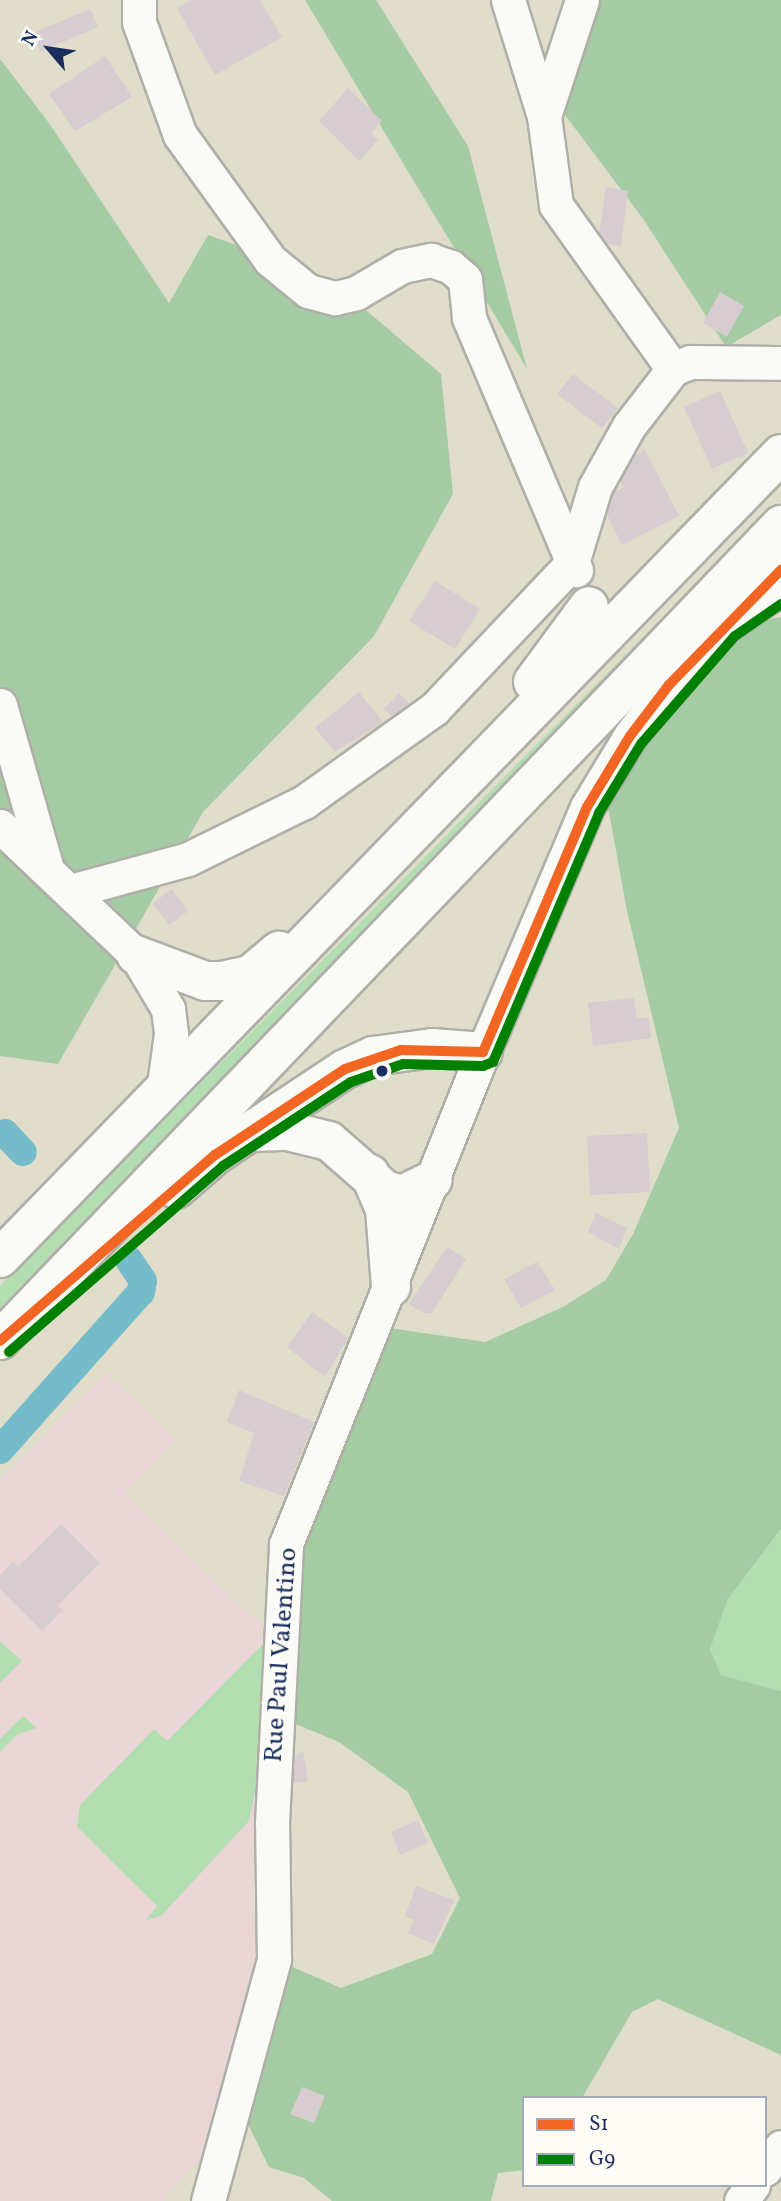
<!DOCTYPE html>
<html>
<head>
<meta charset="utf-8">
<style>
	body { margin:0 }
	#map { position:relative; width:781px; height:2201px; overflow:hidden; background:#e0ddcb; font-family:Vollkorn,serif }
	div>[style] { position:absolute }
	.built>* { inset:0; background:#ead5d7 }
	.green>* { inset:0; background:#b2deb2 }
	.forest>* { inset:0; background:#a4cba4 }
	.canal>* { height:28px; margin:-14px; padding:0 14px; transform-origin:14px; border-radius:14px; background:#76bbca }
	.building>* { inset:0; background:#d7cccf }
	.roads { filter:drop-shadow(2px 0 #afafa8) drop-shadow(-2px 0 #afafa8) drop-shadow(0 2px #afafa8) drop-shadow(0 -2px #afafa8) }
	.minor>* { height:33px; margin:-16.5px; padding:0 16.5px; transform-origin:16.5px; border-radius:16.5px; background:#fafaf7 }
	.highway>* { height:38px; margin:-19px; padding:0 19px; transform-origin:19px; border-radius:19px; background:#fafaf7 }
	.bus-1>* { height:10px; margin:-5px; padding:0 5px; transform-origin:5px; border-radius:5px; background:#f26522 }
	.bus-2>* { height:10px; margin:-5px; padding:0 5px; transform-origin:5px; border-radius:5px; background:#008000 }
	.dots>* { width:19px; height:19px; translate:-50% -50%; box-sizing:border-box; border:4px solid #fdfcf7; border-radius:50% }
	span { translate:-50% -50%; white-space:nowrap; text-align:center; line-height:1.15; -webkit-text-stroke:7px #fdfcf7; paint-order:stroke }
	.street-label { font-size:26px; color:#1b2f5e }
	.legend { position:absolute; left:522px; top:2096px; width:245px; height:91px; box-sizing:border-box; background:#fdfcf7; border:2px solid #a3aaba; margin:0; padding:9px 12px; list-style:none; font-size:21px; color:#1b2f5e }
	.legend li { display:flex; align-items:center; gap:14px; height:35px }
	.legend b { width:35px; border:2px solid #a3aaba }
	.north { position:absolute; left:14px; top:14px; width:70px; height:70px; -webkit-text-stroke:5px #fdfcf7; paint-order:stroke; rotate:299deg; font-size:19px; font-weight:700; line-height:28px; text-align:center; color:#1b2f5e }
	.north::after { content:''; display:block; margin:auto; width:24px; height:32px; background:#1b2f5e; clip-path:polygon(50% 0,100% 100%,50% 72%,0 100%) }
</style>
</head>
<body>
<div id="map">
	<div class="built">
		<div style="clip-path:polygon(106px 1373px,176px 1440px,124px 1494px,269px 1632px,265px 1947px,209px 2148px,164px 2201px,0 2201px,0 1480px)"></div>
	</div>
	<div class="green">
		<div style="clip-path:polygon(664px 616px,477px 817px,0 1308px,0 1286px)"></div>
		<div style="clip-path:polygon(781px 1529px,781px 1691px,721px 1675px,710px 1649px,728px 1599px)"></div>
		<div style="clip-path:polygon(0 1641px,22px 1661px,0 1683px)"></div>
		<div style="clip-path:polygon(266px 1641px,259px 1772px,249px 1821px,161px 1916px,146px 1920px,157px 1906px,77px 1827px,80px 1805px,154px 1729px,167px 1741px)"></div>
		<div style="clip-path:polygon(23px 1716px,37px 1728px,18px 1734px,0 1752px,0 1739px)"></div>
	</div>
	<div class="forest">
		<div style="clip-path:polygon(305px 0,376px 0,468px 146px,527px 369px)"></div>
		<div style="clip-path:polygon(584px 0,781px 0,781px 315px,726px 347px,644px 220px,559px 107px)"></div>
		<div style="clip-path:polygon(0 59px,49px 123px,169px 303px,208px 235px,327px 277px,441px 374px,453px 494px,374px 636px,203px 812px,58px 1064px,0 1056px)"></div>
		<div style="clip-path:polygon(781px 617px,781px 1529px,728px 1599px,710px 1649px,721px 1675px,781px 1691px,781px 2055px,658px 1999px,632px 2012px,582px 2098px,524px 2098px,524px 2170px,498px 2173px,491px 2201px,332px 2201px,304px 2178px,269px 2167px,236px 2100px,274px 1959px,341px 1988px,432px 1954px,460px 1898px,408px 1792px,339px 1742px,276px 1716px,282px 1593px,376px 1326px,485px 1342px,563px 1307px,606px 1280px,633px 1234px,679px 1128px,627px 911px,607px 801px,644px 738px,753px 623px)"></div>
	</div>
	<div class="canal">
		<div style="left:5px;top:1133px;width:26px;rotate:47deg"></div>
		<div style="left:0;top:1450px;width:212px;rotate:-48.3deg"></div>
		<div style="left:141px;top:1292px;width:11px;rotate:-80deg"></div>
		<div style="left:143px;top:1281px;width:25px;rotate:-124deg"></div>
	</div>
	<div class="building">
		<div style="clip-path:polygon(192px 0,260px 0,282px 37px,215px 75px,177px 8px)"></div>
		<div style="clip-path:polygon(90px 9px,98px 27px,40px 52px,33px 33px)"></div>
		<div style="clip-path:polygon(105px 56px,132px 97px,75px 131px,49px 94px)"></div>
		<div style="clip-path:polygon(348px 88px,382px 121px,371px 134px,378px 140px,359px 161px,319px 121px)"></div>
		<div style="clip-path:polygon(606px 187px,628px 191px,621px 246px,607px 244px,599px 233px)"></div>
		<div style="clip-path:polygon(720px 292px,744px 306px,727px 337px,703px 323px)"></div>
		<div style="clip-path:polygon(573px 374px,618px 408px,602px 428px,557px 394px)"></div>
		<div style="clip-path:polygon(720px 391px,748px 453px,712px 469px,684px 407px)"></div>
		<div style="clip-path:polygon(645px 450px,679px 516px,622px 545px,607px 515px,614px 492px,624px 487px,620px 481px,634px 456px)"></div>
		<div style="clip-path:polygon(435px 581px,480px 609px,455px 649px,409px 621px)"></div>
		<div style="clip-path:polygon(359px 692px,383px 722px,335px 752px,315px 728px)"></div>
		<div style="clip-path:polygon(399px 693px,409px 703px,391px 716px,384px 709px)"></div>
		<div style="clip-path:polygon(172px 889px,188px 911px,169px 925px,153px 903px)"></div>
		<div style="clip-path:polygon(634px 998px,637px 1018px,649px 1018px,651px 1038px,593px 1046px,588px 1003px)"></div>
		<div style="clip-path:polygon(647px 1133px,650px 1192px,590px 1195px,587px 1136px)"></div>
		<div style="clip-path:polygon(596px 1213px,627px 1228px,619px 1249px,588px 1232px)"></div>
		<div style="clip-path:polygon(447px 1247px,466px 1259px,432px 1313px,423px 1313px,409px 1304px)"></div>
		<div style="clip-path:polygon(537px 1262px,555px 1290px,521px 1308px,504px 1279px)"></div>
		<div style="clip-path:polygon(312px 1312px,348px 1338px,325px 1377px,287px 1347px)"></div>
		<div style="clip-path:polygon(239px 1390px,314px 1422px,284px 1496px,239px 1481px,254px 1433px,227px 1422px)"></div>
		<div style="clip-path:polygon(61px 1524px,100px 1563px,57px 1606px,63px 1610px,42px 1631px,0 1589px,0 1575px,13px 1562px,18px 1567px)"></div>
		<div style="clip-path:polygon(303px 1752px,308px 1781px,293px 1783px,295px 1756px)"></div>
		<div style="clip-path:polygon(418px 1820px,428px 1843px,400px 1855px,391px 1832px)"></div>
		<div style="clip-path:polygon(416px 1886px,454px 1900px,434px 1944px,408px 1933px,414px 1920px,405px 1916px)"></div>
		<div style="clip-path:polygon(302px 2087px,325px 2096px,314px 2123px,290px 2114px)"></div>
	</div>
	<div class="roads">
		<div class="minor">
			<div style="left:139px;top:0;width:22px;rotate:90deg"></div>
			<div style="left:139px;top:22px;width:120px;rotate:70.1deg"></div>
			<div style="left:180px;top:135px;width:154px;rotate:54.2deg"></div>
			<div style="left:270px;top:260px;width:49px;rotate:39.2deg"></div>
			<div style="left:308px;top:291px;width:28px;rotate:15deg"></div>
			<div style="left:335px;top:298px;width:22px;rotate:-13deg"></div>
			<div style="left:356px;top:293px;width:53px;rotate:-30.4deg"></div>
			<div style="left:402px;top:266px;width:30px;rotate:-12deg"></div>
			<div style="left:431px;top:260px;width:21px;rotate:19deg"></div>
			<div style="left:451px;top:267px;width:18px;rotate:41deg"></div>
			<div style="left:465px;top:279px;width:39px;rotate:84deg"></div>
			<div style="left:469px;top:318px;width:274px;rotate:67deg"></div>
			<div style="left:508px;top:0;width:121px;rotate:72.8deg"></div>
			<div style="left:582px;top:0;width:122px;rotate:108.1deg"></div>
			<div style="left:544px;top:116px;width:90px;rotate:82.3deg"></div>
			<div style="left:556px;top:205px;width:201px;rotate:54.5deg"></div>
			<div style="left:0;top:705px;width:171px;rotate:74deg"></div>
			<div style="left:0;top:826px;width:187px;rotate:43.5deg"></div>
			<div style="left:136px;top:955px;width:63px;rotate:59.3deg"></div>
			<div style="left:168px;top:1009px;width:25px;rotate:83deg"></div>
			<div style="left:171px;top:1034px;width:59px;rotate:97.9deg"></div>
			<div style="left:71px;top:891px;width:121px;rotate:-15.3deg"></div>
			<div style="left:188px;top:859px;width:129px;rotate:-26.2deg"></div>
			<div style="left:304px;top:802px;width:160px;rotate:-35.6deg"></div>
			<div style="left:434px;top:709px;width:201px;rotate:-46.6deg"></div>
			<div style="left:572px;top:563px;width:79px;rotate:-73.2deg"></div>
			<div style="left:595px;top:487px;width:70px;rotate:-60.9deg"></div>
			<div style="left:629px;top:426px;width:72px;rotate:-52.3deg"></div>
			<div style="left:673px;top:369px;width:18px;rotate:-22deg"></div>
			<div style="left:690px;top:362px;width:91px;rotate:0.6deg"></div>
			<div style="left:765px;top:2169px;width:27px;rotate:-54deg"></div>
			<div style="left:208px;top:2201px;width:251px;rotate:-74.7deg"></div>
			<div style="left:274px;top:1959px;width:136px;rotate:-90.8deg"></div>
			<div style="left:272px;top:1823px;width:279px;rotate:-87.1deg"></div>
			<div style="left:286px;top:1544px;width:530px;rotate:-68.18deg"></div>
			<div style="left:483px;top:1052px;width:266px;rotate:-67deg"></div>
			<div style="left:587px;top:807px;width:83px;rotate:-58.8deg"></div>
			<div style="left:630px;top:736px;width:64px;rotate:-52.6deg"></div>
			<div style="left:669px;top:685px;width:81px;rotate:-46.5deg"></div>
			<div style="left:725px;top:626px;width:63px;rotate:-34.7deg"></div>
			<div style="left:741px;top:2201px;width:20px;rotate:-53deg"></div>
		</div>
		<div class="highway">
			<div style="left:754px;top:602px;width:42px;rotate:-49.8deg"></div>
			<div style="left:533px;top:682px;width:94px;rotate:-53.6deg"></div>
			<div style="left:136px;top:955px;width:74px;rotate:20.6deg"></div>
			<div style="left:205px;top:981px;width:16px"></div>
			<div style="left:221px;top:981px;width:30px;rotate:-12deg"></div>
			<div style="left:250px;top:975px;width:38px;rotate:-40deg"></div>
			<div style="left:252px;top:1132px;width:36px;rotate:-2deg"></div>
			<div style="left:288px;top:1131px;width:42px;rotate:13.7deg"></div>
			<div style="left:329px;top:1141px;width:74px;rotate:41.2deg"></div>
			<div style="left:385px;top:1190px;width:18px;rotate:16deg"></div>
			<div style="left:402px;top:1195px;width:34px;rotate:-26deg"></div>
			<div style="left:370px;top:1174px;width:38px;rotate:67deg"></div>
			<div style="left:385px;top:1209px;width:78px;rotate:85.6deg"></div>
			<div style="left:176px;top:1189px;width:52px;rotate:-41.1deg"></div>
			<div style="left:215px;top:1155px;width:156px;rotate:-33.5deg"></div>
			<div style="left:345px;top:1069px;width:31px;rotate:-25deg"></div>
			<div style="left:373px;top:1056px;width:60px;rotate:-7.7deg"></div>
			<div style="left:432px;top:1048px;width:51px;rotate:4.5deg"></div>
			<div style="left:0;top:1258px;width:1121px;rotate:-45.83deg"></div>
			<div style="left:0;top:1340px;width:1129px;rotate:-46.22deg"></div>
		</div>
	</div>
	<div class="bus-1">
		<div style="left:0;top:1341px;width:284px;rotate:-40.9deg"></div>
		<div style="left:215px;top:1155px;width:156px;rotate:-33.5deg"></div>
		<div style="left:345px;top:1069px;width:59px;rotate:-18.7deg"></div>
		<div style="left:401px;top:1050px;width:82px;rotate:1.4deg"></div>
		<div style="left:483px;top:1052px;width:266px;rotate:-67deg"></div>
		<div style="left:587px;top:807px;width:83px;rotate:-58.8deg"></div>
		<div style="left:630px;top:736px;width:64px;rotate:-52.6deg"></div>
		<div style="left:669px;top:685px;width:161px;rotate:-45.8deg"></div>
	</div>
	<div class="bus-2">
		<div style="left:9px;top:1352px;width:284px;rotate:-41deg"></div>
		<div style="left:223px;top:1166px;width:153px;rotate:-33.3deg"></div>
		<div style="left:351px;top:1082px;width:55px;rotate:-19.1deg"></div>
		<div style="left:403px;top:1064px;width:80px;rotate:1.4deg"></div>
		<div style="left:483px;top:1066px;width:11px;rotate:-22deg"></div>
		<div style="left:493px;top:1062px;width:271px;rotate:-66.9deg"></div>
		<div style="left:599px;top:813px;width:81px;rotate:-58.7deg"></div>
		<div style="left:641px;top:744px;width:143px;rotate:-49deg"></div>
		<div style="left:735px;top:636px;width:56px;rotate:-34.8deg"></div>
	</div>
	<div class="dots">
		<div style="left:382px;top:1071px;background:#1b2f5e"></div>
	</div>
	<div class="street-label">
		<span style="left:282px;top:1655px;rotate:-86deg">Rue Paul Valentino</span>
	</div>
	<ul class="legend">
	<li><b style="height:9px;background:#f26522"></b>S1</li>
	<li><b style="height:9px;background:#008000"></b>G9</li>
	</ul>
	<div class="north">N</div>
</div>
</body>
</html>
